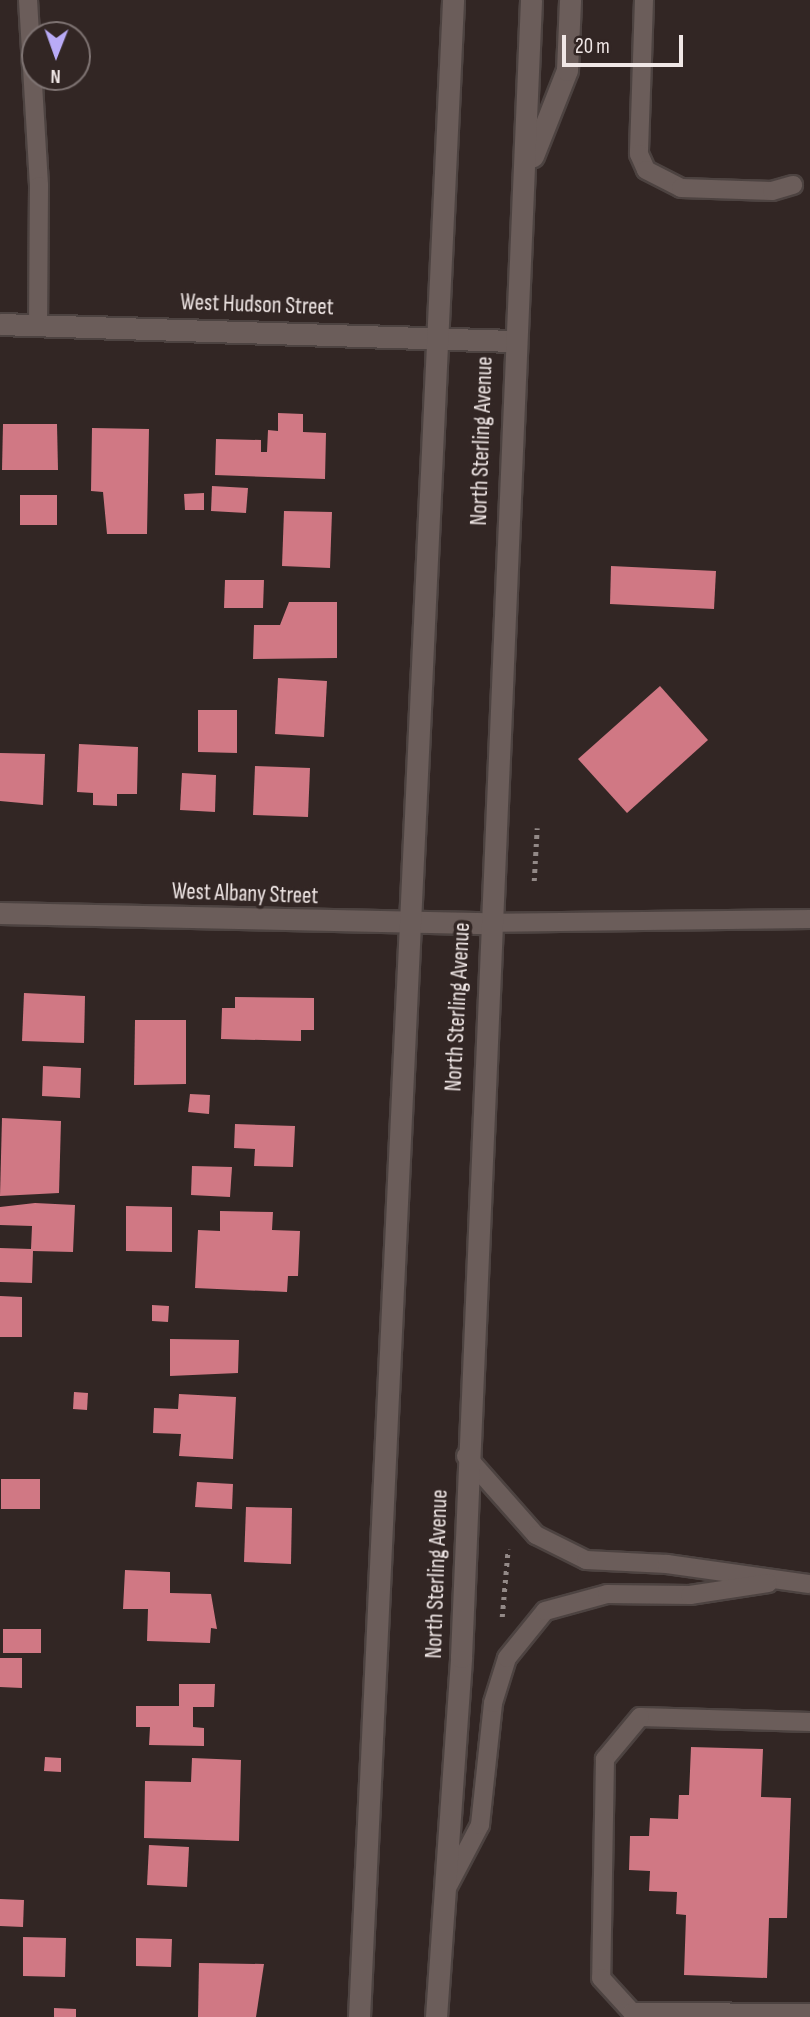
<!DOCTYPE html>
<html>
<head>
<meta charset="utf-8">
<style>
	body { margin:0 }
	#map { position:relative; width:810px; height:2017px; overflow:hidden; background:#322624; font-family:"Sofia Sans Condensed",sans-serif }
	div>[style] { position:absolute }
	.building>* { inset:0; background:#d07884 }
	.path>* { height:4.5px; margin-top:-2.25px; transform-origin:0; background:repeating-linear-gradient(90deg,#938987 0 3.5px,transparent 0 8.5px) }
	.roads { filter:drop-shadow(2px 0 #4d4341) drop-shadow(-2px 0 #4d4341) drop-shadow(0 2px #4d4341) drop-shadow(0 -2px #4d4341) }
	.lane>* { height:18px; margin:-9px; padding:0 9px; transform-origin:9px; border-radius:9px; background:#6b5d5a }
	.street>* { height:21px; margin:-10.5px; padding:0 10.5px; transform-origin:10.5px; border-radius:10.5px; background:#6b5d5a }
	.secondary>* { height:21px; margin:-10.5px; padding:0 10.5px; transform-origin:10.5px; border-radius:10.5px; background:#6b5d5a }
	span { translate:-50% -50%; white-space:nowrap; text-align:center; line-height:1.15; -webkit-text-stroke:7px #322624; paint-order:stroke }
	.street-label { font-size:23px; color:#f0e7e6 }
	.north { position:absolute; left:21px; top:21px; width:70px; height:70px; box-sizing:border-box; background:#322624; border:2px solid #7e7372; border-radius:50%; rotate:181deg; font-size:19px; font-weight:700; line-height:28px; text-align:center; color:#f0e7e6 }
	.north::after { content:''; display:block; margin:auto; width:24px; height:32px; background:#b9abf7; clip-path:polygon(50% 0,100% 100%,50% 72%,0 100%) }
	.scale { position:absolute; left:562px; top:35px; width:121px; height:32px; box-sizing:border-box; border:4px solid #f0e7e6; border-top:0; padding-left:9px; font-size:21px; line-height:24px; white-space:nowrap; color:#f0e7e6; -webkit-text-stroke:5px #322624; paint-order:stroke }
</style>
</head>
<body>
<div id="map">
	<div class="building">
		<div style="clip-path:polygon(278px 413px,303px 414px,303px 432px,326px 433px,325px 479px,215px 475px,216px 439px,261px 440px,261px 452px,267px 452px,268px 430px,278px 431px)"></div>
		<div style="clip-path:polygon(3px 424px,57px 424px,58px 470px,2px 470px)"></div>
		<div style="clip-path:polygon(92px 428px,149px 429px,147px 534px,107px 534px,103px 492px,91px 491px)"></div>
		<div style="clip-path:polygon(212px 486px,248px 488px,246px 513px,211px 511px)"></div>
		<div style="clip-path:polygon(204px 493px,204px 510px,185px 510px,184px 494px)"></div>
		<div style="clip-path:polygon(20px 495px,57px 495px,57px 525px,20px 525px)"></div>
		<div style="clip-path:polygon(284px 511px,332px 512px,330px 568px,282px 566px)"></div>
		<div style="clip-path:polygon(611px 566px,716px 571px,714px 609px,610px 604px)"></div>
		<div style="clip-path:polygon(225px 580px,264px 580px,263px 608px,224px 608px)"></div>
		<div style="clip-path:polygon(289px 602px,337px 602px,337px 658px,253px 659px,254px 625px,280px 625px)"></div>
		<div style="clip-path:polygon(278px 678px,327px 681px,324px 737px,275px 734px)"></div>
		<div style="clip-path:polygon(660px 686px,708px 740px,627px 813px,578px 759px)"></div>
		<div style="clip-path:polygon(198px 710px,237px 710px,237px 753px,198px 752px)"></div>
		<div style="clip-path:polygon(79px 744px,138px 747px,137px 794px,117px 794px,117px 806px,93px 805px,93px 793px,77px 792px)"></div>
		<div style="clip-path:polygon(0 753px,45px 754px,43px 805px,0 801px)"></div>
		<div style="clip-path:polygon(255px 766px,310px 768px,308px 817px,253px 815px)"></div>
		<div style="clip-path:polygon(182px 773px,216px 775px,215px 812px,180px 810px)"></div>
		<div style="clip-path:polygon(24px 993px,85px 996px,84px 1043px,22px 1041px)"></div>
		<div style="clip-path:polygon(235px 997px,314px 998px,314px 1030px,301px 1030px,301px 1041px,221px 1039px,222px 1008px,235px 1008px)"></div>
		<div style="clip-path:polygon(135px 1020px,186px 1020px,186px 1084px,134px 1085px)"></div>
		<div style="clip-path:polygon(43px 1066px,81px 1068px,80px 1098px,42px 1096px)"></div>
		<div style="clip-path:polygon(190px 1094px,210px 1095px,209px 1114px,188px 1112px)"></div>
		<div style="clip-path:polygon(2px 1118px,61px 1121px,59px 1193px,0 1196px)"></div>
		<div style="clip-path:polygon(235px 1124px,295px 1126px,293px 1167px,254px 1166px,255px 1149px,234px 1148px)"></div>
		<div style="clip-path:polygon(192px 1166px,232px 1167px,230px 1197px,191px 1195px)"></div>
		<div style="clip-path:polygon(35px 1203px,75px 1205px,73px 1252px,33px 1251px,32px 1283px,0 1282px,0 1248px,31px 1249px,32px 1226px,0 1225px,0 1207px)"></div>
		<div style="clip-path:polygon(126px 1206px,172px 1207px,172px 1252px,126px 1251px)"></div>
		<div style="clip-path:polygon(220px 1211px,273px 1212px,272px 1230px,300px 1231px,298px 1276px,288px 1276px,287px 1292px,195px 1288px,198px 1230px,220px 1231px)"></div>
		<div style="clip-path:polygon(0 1296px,22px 1297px,22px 1337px,0 1337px)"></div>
		<div style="clip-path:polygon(152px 1305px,169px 1306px,168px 1322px,152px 1321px)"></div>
		<div style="clip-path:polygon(170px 1339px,239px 1340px,238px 1373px,170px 1376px)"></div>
		<div style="clip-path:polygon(74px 1392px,88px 1393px,87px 1410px,73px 1409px)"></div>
		<div style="clip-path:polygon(179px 1394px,236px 1397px,233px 1459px,179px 1456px,181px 1434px,153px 1433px,154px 1408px,178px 1409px)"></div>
		<div style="clip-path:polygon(1px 1479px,40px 1479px,40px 1509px,1px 1509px)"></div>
		<div style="clip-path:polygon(197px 1482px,233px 1484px,232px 1509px,195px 1507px)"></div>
		<div style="clip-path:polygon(246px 1507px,292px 1508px,291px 1564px,244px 1562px)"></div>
		<div style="clip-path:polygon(125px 1570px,170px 1572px,170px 1593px,211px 1594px,217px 1629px,211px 1628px,210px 1643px,147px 1641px,148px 1609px,123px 1609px)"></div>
		<div style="clip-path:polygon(3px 1629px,41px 1629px,41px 1653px,3px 1653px)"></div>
		<div style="clip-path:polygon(0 1658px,22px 1658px,22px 1688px,0 1687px)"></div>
		<div style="clip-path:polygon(179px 1684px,215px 1684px,214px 1707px,193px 1707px,193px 1727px,204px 1728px,204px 1746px,149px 1745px,150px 1727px,136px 1727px,136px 1706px,179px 1706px)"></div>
		<div style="clip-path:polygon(691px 1747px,763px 1749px,761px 1797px,791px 1798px,787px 1918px,769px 1918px,767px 1978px,684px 1975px,686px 1915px,676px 1914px,677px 1892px,649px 1891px,650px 1871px,629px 1870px,630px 1836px,649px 1836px,650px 1818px,678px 1819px,679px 1795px,689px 1795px)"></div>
		<div style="clip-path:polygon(45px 1757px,61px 1758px,61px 1772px,44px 1771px)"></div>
		<div style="clip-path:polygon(192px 1758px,241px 1760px,239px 1841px,144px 1838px,145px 1781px,191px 1782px)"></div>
		<div style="clip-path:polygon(149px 1845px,189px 1847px,187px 1887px,147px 1885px)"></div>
		<div style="clip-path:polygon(0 1899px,24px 1900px,23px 1927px,0 1926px)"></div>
		<div style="clip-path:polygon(23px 1937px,66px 1938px,65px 1977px,23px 1976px)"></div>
		<div style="clip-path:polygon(136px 1938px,172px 1939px,171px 1967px,136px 1966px)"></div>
		<div style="clip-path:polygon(199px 1963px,264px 1964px,256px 2017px,198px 2017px)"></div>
		<div style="clip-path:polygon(54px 2008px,76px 2009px,76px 2017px,54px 2017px)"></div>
	</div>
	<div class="path">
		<div style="left:534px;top:881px;width:53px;rotate:-86.8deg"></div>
		<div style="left:502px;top:1617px;width:68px;rotate:-85deg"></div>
	</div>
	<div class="roads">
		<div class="lane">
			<div style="left:28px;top:0;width:186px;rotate:86.6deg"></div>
			<div style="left:39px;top:186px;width:139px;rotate:90.4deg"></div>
			<div style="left:644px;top:0;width:154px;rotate:91.9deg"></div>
			<div style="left:639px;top:154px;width:17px;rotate:66deg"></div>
			<div style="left:646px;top:170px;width:39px;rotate:27deg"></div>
			<div style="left:681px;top:188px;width:91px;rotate:1.9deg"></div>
			<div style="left:772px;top:191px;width:22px;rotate:-16deg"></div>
			<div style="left:488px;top:923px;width:322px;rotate:-0.7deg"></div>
			<div style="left:466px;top:1456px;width:106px;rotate:48.5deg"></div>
			<div style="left:536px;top:1535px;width:56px;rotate:26.6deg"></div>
			<div style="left:586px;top:1560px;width:81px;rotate:2.8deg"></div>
			<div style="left:667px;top:1564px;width:144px;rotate:8deg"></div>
			<div style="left:810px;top:1722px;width:170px;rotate:-178.3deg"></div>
			<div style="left:640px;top:1717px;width:55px;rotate:129.8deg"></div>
			<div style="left:605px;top:1759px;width:219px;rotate:91deg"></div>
			<div style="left:601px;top:1978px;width:46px;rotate:47.6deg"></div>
			<div style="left:632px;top:2012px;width:178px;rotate:0.3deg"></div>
			<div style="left:448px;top:1886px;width:69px;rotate:-62.3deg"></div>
			<div style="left:480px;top:1825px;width:123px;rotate:-83.9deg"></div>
			<div style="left:493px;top:1703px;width:47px;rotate:-72.7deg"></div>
			<div style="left:507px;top:1658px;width:60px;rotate:-51deg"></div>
			<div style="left:545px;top:1611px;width:64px;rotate:-15.3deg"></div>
			<div style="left:607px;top:1594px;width:83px;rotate:0.7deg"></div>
			<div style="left:690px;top:1595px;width:79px;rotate:-8.7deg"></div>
		</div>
		<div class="street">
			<div style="left:0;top:324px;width:512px;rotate:1.9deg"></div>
			<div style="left:0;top:913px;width:488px;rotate:1.2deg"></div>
		</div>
		<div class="secondary">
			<div style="left:533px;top:156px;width:92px;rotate:-68.4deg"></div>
			<div style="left:567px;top:70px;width:70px;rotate:-87.5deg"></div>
			<div style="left:359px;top:2017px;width:2019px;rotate:-87.33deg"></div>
			<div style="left:436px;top:2017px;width:361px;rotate:-86deg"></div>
			<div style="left:461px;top:1657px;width:1658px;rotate:-87.58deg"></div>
		</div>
	</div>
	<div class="street-label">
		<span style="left:257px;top:305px;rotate:2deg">West Hudson Street</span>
		<span style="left:482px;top:441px;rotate:-88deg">North Sterling Avenue</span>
		<span style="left:245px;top:894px;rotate:2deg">West Albany Street</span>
		<span style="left:458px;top:1007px;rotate:-87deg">North Sterling Avenue</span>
		<span style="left:437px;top:1574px;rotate:-88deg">North Sterling Avenue</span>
	</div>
	<div class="north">N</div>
	<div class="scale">20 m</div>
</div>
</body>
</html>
